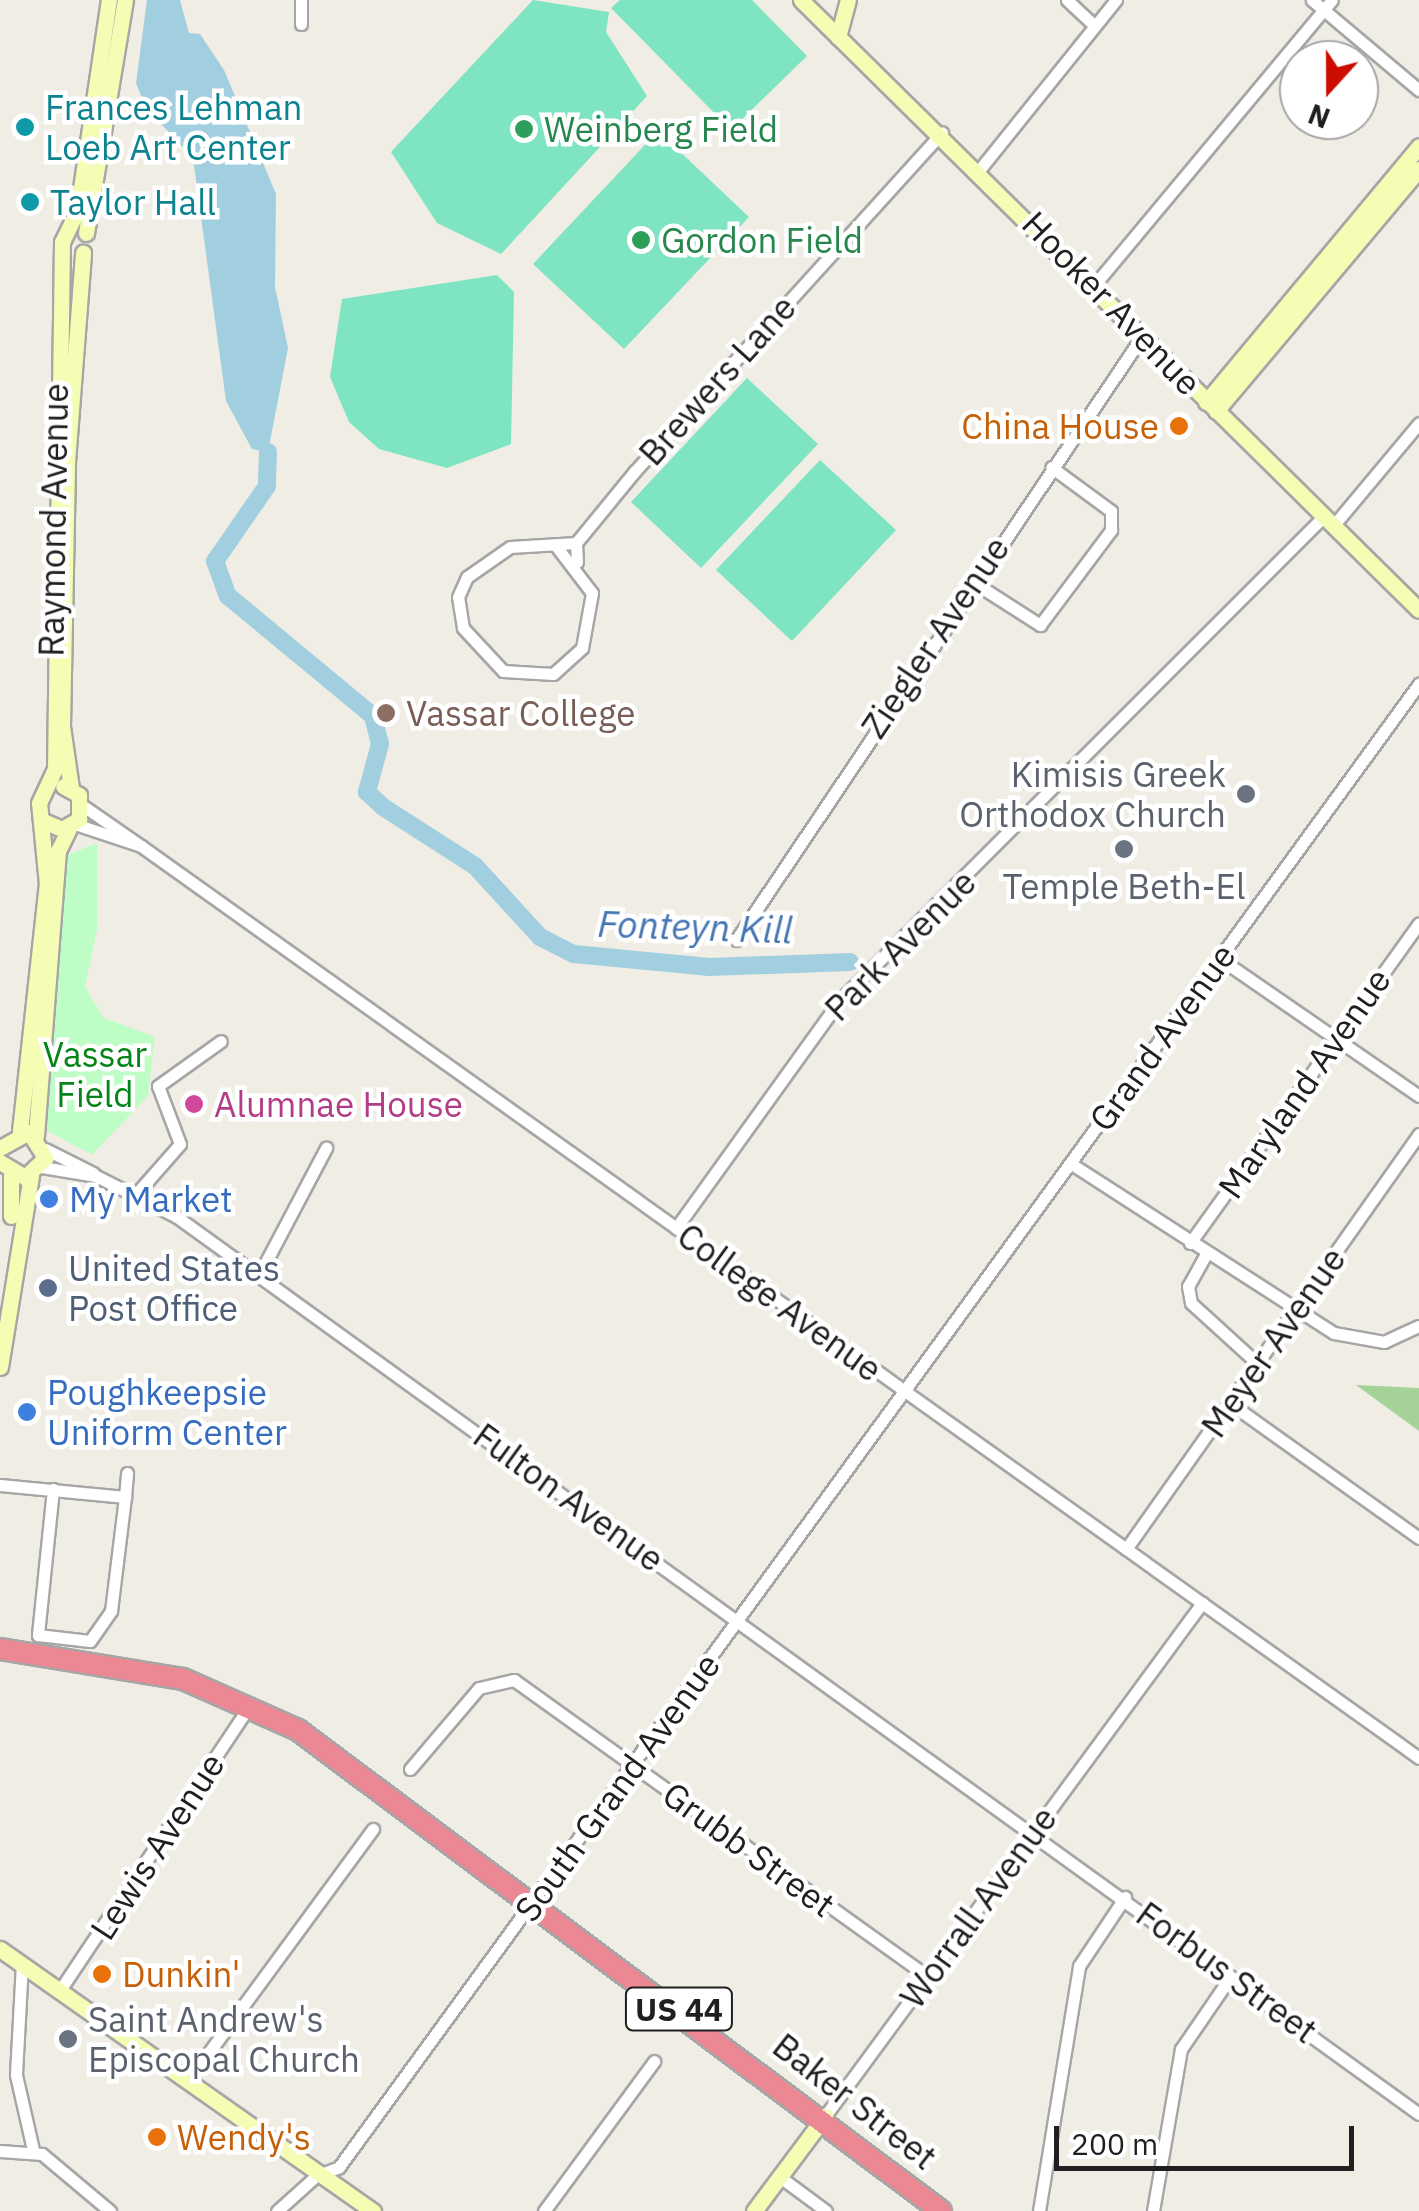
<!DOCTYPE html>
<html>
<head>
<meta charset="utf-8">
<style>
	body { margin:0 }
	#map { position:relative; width:1419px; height:2211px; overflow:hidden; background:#f0ede4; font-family:"IBM Plex Sans",sans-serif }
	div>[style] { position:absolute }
	.forest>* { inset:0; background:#a4d297 }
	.park>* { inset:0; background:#bffdc7 }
	.pitch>* { inset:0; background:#7ee4c2 }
	.water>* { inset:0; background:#a2cfe0 }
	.river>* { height:18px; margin:-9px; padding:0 9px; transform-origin:9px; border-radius:9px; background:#a2cfe0 }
	.roads { filter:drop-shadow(2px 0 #a6a6a6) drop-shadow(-2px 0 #a6a6a6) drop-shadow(0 2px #a6a6a6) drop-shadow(0 -2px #a6a6a6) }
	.street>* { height:11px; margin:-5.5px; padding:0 5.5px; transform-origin:5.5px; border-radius:5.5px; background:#fff }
	.secondary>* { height:15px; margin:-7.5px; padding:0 7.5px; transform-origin:7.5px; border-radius:7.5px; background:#f5fdb5 }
	.highway>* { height:20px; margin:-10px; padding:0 10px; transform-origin:10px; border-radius:10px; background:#ec8794 }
	.dots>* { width:28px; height:28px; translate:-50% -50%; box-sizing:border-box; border:5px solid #fff; border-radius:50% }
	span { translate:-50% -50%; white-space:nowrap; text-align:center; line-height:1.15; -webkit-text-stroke:9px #fff; paint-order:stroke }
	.shield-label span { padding:2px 8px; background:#fff; border:2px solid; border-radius:8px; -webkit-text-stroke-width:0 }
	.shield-label { font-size:32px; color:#1f1f1f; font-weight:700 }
	.culture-label { font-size:35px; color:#0d838f }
	.left { translate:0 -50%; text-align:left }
	.leisure-label { font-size:35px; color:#27864d }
	.street-label { font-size:35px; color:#1f1f1f }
	.food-label { font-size:35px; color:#c56008 }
	.right { translate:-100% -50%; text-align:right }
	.education-label { font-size:35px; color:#785e54 }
	.worship-label { font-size:35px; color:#5b616d }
	.park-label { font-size:35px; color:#058417 }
	.hotel-label { font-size:35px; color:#b23c85 }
	.shop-label { font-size:35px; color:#366cbe }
	.service-label { font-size:35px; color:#4e5e75 }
	.water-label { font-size:38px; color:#4576b4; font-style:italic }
	.north { position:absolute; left:1279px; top:40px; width:100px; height:100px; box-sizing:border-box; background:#fff; border:2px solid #a5a5a5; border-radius:50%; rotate:201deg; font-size:28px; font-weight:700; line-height:40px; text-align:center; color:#1f1f1f }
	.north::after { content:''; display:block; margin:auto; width:35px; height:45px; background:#cd0c00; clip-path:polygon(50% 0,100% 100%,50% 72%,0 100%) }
	.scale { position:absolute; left:1054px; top:2126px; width:300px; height:45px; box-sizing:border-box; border:5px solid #1f1f1f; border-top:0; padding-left:12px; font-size:30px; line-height:35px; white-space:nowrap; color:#1f1f1f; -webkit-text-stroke:8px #fff; paint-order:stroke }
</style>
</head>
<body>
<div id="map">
	<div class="forest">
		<div style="clip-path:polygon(1356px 1385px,1419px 1388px,1419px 1431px)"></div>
	</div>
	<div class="park">
		<div style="clip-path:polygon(97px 843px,97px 930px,85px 987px,104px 1018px,155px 1037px,148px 1096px,92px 1155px,44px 1129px,63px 857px)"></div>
	</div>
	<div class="pitch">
		<div style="clip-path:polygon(533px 0,609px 12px,606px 32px,647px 96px,501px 254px,437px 223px,391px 152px)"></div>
		<div style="clip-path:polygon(620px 0,752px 0,807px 56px,731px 130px,611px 8px)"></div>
		<div style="clip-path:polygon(658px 131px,749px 217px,624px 349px,533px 264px)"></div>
		<div style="clip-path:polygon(497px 275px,514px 292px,511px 444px,447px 468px,379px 449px,349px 422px,330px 377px,342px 299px)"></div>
		<div style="clip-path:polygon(747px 378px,818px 444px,701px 568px,631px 502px)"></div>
		<div style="clip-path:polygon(820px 460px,896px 530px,792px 641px,716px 570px)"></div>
	</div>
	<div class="water">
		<div style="clip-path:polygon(147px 0,180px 0,189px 33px,200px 34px,224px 70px,276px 194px,275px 287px,288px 348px,268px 452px,252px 449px,226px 401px,193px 158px,146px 108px,136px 83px)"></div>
	</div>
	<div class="river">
		<div style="left:268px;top:452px;width:34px;rotate:92deg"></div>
		<div style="left:267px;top:486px;width:91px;rotate:124.7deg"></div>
		<div style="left:215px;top:561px;width:37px;rotate:70deg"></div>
		<div style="left:228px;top:596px;width:188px;rotate:39.6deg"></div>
		<div style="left:373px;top:716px;width:29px;rotate:76deg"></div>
		<div style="left:380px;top:744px;width:50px;rotate:105.2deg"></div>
		<div style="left:367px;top:792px;width:22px;rotate:43deg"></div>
		<div style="left:383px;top:807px;width:109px;rotate:32.7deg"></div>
		<div style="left:475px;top:866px;width:96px;rotate:47.5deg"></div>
		<div style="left:540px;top:937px;width:38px;rotate:27deg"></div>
		<div style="left:574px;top:954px;width:136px;rotate:5.5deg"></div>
		<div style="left:709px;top:967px;width:141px;rotate:-2deg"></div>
	</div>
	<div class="roads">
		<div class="street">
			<div style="left:301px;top:0;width:24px;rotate:90deg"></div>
			<div style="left:1067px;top:0;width:37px;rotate:43deg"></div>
			<div style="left:1312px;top:0;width:140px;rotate:40.1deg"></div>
			<div style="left:980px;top:169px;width:217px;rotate:-51.2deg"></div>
			<div style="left:1096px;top:283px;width:368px;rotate:-50.2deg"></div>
			<div style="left:1333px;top:526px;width:134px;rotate:-50.1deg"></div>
			<div style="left:556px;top:546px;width:59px;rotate:52.5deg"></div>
			<div style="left:592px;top:593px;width:56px;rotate:100.3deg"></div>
			<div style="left:582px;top:648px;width:39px;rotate:138deg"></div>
			<div style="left:553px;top:674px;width:50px;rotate:-176.6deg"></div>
			<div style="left:503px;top:671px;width:59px;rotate:-132.9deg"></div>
			<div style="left:463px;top:628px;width:31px;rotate:-99deg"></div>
			<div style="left:458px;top:597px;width:22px;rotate:-66deg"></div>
			<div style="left:467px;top:577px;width:52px;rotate:-34.9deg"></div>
			<div style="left:510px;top:547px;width:66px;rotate:-3.5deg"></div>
			<div style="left:577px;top:562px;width:19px;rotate:-93deg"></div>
			<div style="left:576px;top:543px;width:93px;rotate:-50.7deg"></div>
			<div style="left:635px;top:471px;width:457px;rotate:-47.8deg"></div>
			<div style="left:973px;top:582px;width:80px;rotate:32.7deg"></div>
			<div style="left:1040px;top:625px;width:119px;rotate:-53.2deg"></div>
			<div style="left:1111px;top:530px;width:19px;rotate:-90deg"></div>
			<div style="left:1111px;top:511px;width:74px;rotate:-143.7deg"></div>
			<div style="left:75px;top:824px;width:70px;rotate:18.4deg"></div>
			<div style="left:141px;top:846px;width:72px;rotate:-145.2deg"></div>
			<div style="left:141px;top:846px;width:1570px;rotate:35.51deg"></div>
			<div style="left:736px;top:940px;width:726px;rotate:-56.07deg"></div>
			<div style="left:1219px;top:958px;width:243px;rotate:34.6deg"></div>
			<div style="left:45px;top:1149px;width:54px;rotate:26.6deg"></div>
			<div style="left:1070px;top:1163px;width:314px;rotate:32.8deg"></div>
			<div style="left:1334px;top:1333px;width:51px;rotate:10.2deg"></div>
			<div style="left:1384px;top:1342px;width:38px;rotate:-25deg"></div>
			<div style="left:42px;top:1167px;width:55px;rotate:9.5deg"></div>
			<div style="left:96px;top:1176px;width:91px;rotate:26.8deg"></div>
			<div style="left:177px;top:1217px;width:1532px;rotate:35.84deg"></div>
			<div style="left:137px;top:1193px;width:65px;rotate:-48.7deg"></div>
			<div style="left:180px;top:1144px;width:62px;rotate:-110.8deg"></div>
			<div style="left:158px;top:1086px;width:77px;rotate:-35.5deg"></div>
			<div style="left:676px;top:1228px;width:279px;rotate:-54.3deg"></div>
			<div style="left:839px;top:1001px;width:684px;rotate:-45deg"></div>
			<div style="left:1190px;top:1243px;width:393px;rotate:-54.4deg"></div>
			<div style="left:1206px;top:1254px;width:37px;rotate:119deg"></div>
			<div style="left:1188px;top:1286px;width:17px;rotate:80deg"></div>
			<div style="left:1191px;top:1303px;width:91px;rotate:42.3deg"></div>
			<div style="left:259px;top:1275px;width:144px;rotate:-62.2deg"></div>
			<div style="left:1231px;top:1404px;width:231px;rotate:35.5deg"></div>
			<div style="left:0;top:1485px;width:126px;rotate:5.5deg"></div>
			<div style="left:125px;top:1497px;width:24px;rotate:-85deg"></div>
			<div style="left:53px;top:1489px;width:147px;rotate:95.9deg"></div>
			<div style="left:38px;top:1635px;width:52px;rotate:6.6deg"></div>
			<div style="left:90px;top:1641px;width:37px;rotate:-55deg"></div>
			<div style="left:111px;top:1611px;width:115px;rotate:-83deg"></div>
			<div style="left:1126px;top:1549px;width:508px;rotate:-54.78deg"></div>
			<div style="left:410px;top:1769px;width:106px;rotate:-49.6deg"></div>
			<div style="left:479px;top:1688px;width:36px;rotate:-13deg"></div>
			<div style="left:514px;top:1680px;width:508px;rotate:35.63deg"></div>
			<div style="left:22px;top:1963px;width:112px;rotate:93.1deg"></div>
			<div style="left:16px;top:2075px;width:77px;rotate:77.2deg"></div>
			<div style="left:62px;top:1987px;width:340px;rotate:-56.3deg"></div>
			<div style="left:190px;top:2078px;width:309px;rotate:-53.7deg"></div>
			<div style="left:825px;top:2116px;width:637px;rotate:-53.69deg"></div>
			<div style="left:0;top:2151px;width:42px;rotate:4.1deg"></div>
			<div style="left:42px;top:2154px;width:89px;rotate:40deg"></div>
			<div style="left:780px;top:2177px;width:57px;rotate:36.5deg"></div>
			<div style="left:277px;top:2211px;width:52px;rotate:-41.9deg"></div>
			<div style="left:316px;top:2176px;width:25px;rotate:-21deg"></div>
			<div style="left:339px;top:2167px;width:1835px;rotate:-53.94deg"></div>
			<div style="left:544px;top:2211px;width:186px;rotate:-53.7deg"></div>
			<div style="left:1039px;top:2211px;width:248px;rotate:-80.7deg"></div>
			<div style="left:1079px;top:1966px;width:83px;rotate:-56.3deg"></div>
			<div style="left:1153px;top:2211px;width:164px;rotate:-80.2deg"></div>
			<div style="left:1181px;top:2049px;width:88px;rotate:-55.6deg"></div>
		</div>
		<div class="secondary">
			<div style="left:801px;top:0;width:868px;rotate:44.63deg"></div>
			<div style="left:838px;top:37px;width:38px;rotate:-75deg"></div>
			<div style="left:86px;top:233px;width:236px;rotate:-80.5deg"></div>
			<div style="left:1206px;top:402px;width:333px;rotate:-50.2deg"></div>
			<div style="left:1216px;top:411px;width:316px;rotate:-50deg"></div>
			<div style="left:71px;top:788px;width:63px;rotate:-98.3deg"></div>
			<div style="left:62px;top:726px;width:264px;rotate:-88.9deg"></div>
			<div style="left:67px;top:462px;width:210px;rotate:-85.6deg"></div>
			<div style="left:43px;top:821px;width:21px;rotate:23deg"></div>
			<div style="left:62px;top:829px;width:20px;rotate:-30deg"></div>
			<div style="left:79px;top:819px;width:24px;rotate:-90deg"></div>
			<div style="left:79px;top:795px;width:18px;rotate:-151deg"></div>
			<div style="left:20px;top:1131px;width:248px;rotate:-83.8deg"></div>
			<div style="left:47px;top:884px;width:81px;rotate:-95.6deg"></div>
			<div style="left:39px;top:803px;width:38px;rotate:-65deg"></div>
			<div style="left:55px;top:769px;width:527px;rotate:-89.24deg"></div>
			<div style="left:62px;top:242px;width:37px;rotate:-64deg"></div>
			<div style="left:78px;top:209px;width:211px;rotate:-81.6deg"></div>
			<div style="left:36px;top:1136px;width:286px;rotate:-85.6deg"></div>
			<div style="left:58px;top:851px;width:25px;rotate:-64deg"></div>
			<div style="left:0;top:1148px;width:33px;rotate:-29deg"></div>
			<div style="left:29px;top:1132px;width:31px;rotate:58deg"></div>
			<div style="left:45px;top:1158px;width:28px;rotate:136deg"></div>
			<div style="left:25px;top:1177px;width:29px;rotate:-149deg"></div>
			<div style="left:11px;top:1216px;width:41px;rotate:-90deg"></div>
			<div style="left:0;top:1367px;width:193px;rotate:-80.8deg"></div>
			<div style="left:0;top:1949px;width:456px;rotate:35.1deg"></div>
			<div style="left:754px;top:2211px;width:119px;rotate:-53.2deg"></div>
		</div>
		<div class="highway">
			<div style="left:0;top:1649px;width:185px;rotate:9.3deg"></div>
			<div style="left:183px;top:1679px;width:126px;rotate:23.9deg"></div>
			<div style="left:298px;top:1730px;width:803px;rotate:36.8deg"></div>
		</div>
	</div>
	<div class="dots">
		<div style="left:25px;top:127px;background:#0f9aa8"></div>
		<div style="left:524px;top:129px;background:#2e9e5b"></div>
		<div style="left:30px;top:202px;background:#0f9aa8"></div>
		<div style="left:641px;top:240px;background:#2e9e5b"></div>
		<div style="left:1179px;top:426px;background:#e8710a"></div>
		<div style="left:386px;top:713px;background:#8d6e63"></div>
		<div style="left:1246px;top:794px;background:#6b7280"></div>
		<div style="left:1124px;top:849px;background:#6b7280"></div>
		<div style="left:194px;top:1104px;background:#d1479c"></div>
		<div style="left:49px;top:1199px;background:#3f7fe0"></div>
		<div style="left:48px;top:1288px;background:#5c6f8a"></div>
		<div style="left:27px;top:1412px;background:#3f7fe0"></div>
		<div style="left:102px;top:1974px;background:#e8710a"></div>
		<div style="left:68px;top:2039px;background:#6b7280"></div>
		<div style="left:157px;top:2137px;background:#e8710a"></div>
	</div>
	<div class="shield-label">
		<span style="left:679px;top:2009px">US 44</span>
	</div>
	<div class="culture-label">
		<span class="left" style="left:45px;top:127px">Frances Lehman<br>Loeb Art Center</span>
		<span class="left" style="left:50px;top:202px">Taylor Hall</span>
	</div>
	<div class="leisure-label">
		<span class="left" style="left:544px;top:129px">Weinberg Field</span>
		<span class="left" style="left:661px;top:240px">Gordon Field</span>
	</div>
	<div class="street-label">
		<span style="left:1112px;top:303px;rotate:46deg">Hooker Avenue</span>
		<span style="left:717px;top:380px;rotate:-48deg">Brewers Lane</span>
		<span style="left:53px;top:520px;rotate:-89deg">Raymond Avenue</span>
		<span style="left:935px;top:637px;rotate:-56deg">Ziegler Avenue</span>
		<span style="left:900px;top:945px;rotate:-45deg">Park Avenue</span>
		<span style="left:1162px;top:1037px;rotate:-54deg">Grand Avenue</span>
		<span style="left:1304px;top:1083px;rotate:-55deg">Maryland Avenue</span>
		<span style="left:780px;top:1302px;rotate:36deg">College Avenue</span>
		<span style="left:1273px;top:1342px;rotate:-55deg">Meyer Avenue</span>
		<span style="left:569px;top:1497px;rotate:36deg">Fulton Avenue</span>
		<span style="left:617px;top:1787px;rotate:-54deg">South Grand Avenue</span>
		<span style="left:157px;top:1846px;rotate:-57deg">Lewis Avenue</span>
		<span style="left:749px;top:1849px;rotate:36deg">Grubb Street</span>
		<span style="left:978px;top:1907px;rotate:-54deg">Worrall Avenue</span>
		<span style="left:1227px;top:1972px;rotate:36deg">Forbus Street</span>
		<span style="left:855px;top:2101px;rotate:38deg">Baker Street</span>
	</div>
	<div class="food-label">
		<span class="right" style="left:1159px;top:426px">China House</span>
		<span class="left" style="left:122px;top:1974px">Dunkin'</span>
		<span class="left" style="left:177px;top:2137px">Wendy's</span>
	</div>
	<div class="education-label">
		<span class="left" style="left:406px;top:713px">Vassar College</span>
	</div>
	<div class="worship-label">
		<span class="right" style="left:1226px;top:794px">Kimisis Greek<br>Orthodox Church</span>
		<span style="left:1124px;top:886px">Temple Beth-El</span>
		<span class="left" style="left:88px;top:2039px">Saint Andrew's<br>Episcopal Church</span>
	</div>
	<div class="park-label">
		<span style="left:95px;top:1074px">Vassar<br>Field</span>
	</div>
	<div class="hotel-label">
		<span class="left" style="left:214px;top:1104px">Alumnae House</span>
	</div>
	<div class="shop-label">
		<span class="left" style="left:69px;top:1199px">My Market</span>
		<span class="left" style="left:47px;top:1412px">Poughkeepsie<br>Uniform Center</span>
	</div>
	<div class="service-label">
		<span class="left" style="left:68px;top:1288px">United States<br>Post Office</span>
	</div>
	<div class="water-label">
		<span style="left:695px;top:926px;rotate:2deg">Fonteyn Kill</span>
	</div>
	<div class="north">N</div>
	<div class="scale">200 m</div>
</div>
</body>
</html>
